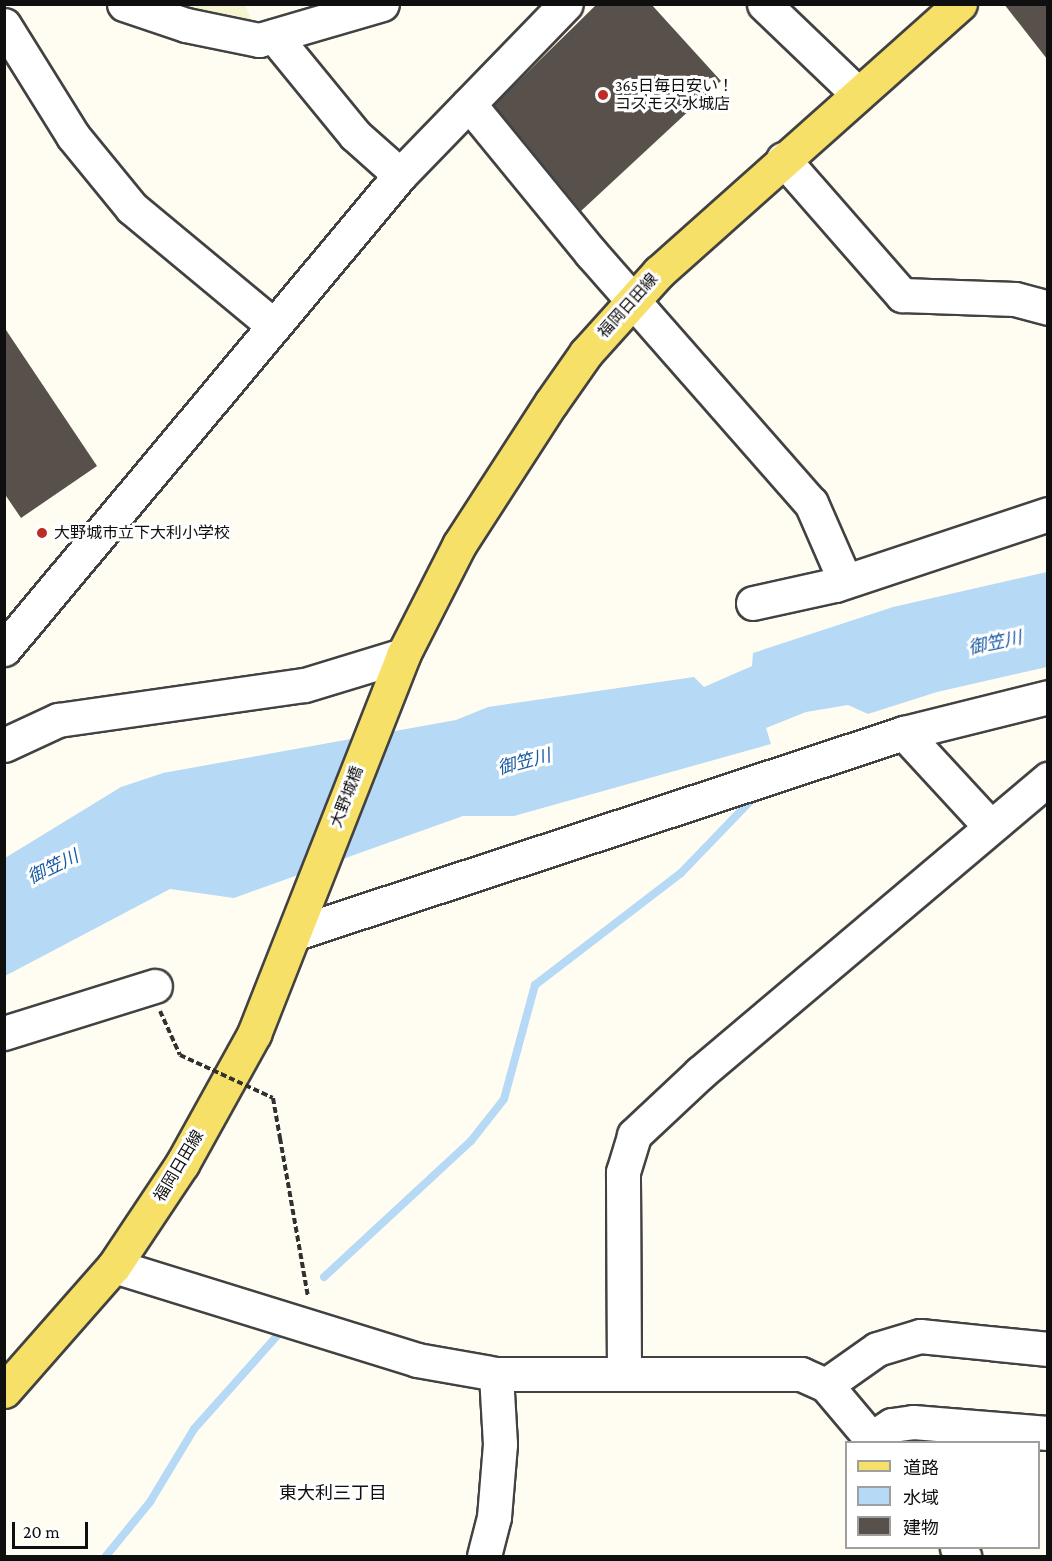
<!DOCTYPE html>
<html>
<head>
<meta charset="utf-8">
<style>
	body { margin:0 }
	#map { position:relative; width:1052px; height:1561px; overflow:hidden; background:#fffdf1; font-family:"Crimson Pro","Noto Sans JP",serif }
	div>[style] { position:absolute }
	.farmland>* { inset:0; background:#f5f5d1 }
	.water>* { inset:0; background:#b6d9f6 }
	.stream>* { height:8px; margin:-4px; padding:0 4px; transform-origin:4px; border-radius:4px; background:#b6d9f6 }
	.building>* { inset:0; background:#58514b }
	.path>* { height:4px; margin-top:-2px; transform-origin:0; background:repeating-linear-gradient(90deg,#313131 0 6px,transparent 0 9px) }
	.roads { filter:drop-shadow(2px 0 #424242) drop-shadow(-2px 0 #424242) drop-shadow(0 2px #424242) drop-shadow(0 -2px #424242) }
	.minor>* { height:33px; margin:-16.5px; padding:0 16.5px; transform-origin:16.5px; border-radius:16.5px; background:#fff }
	.major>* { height:33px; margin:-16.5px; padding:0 16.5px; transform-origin:16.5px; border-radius:16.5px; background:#f7e068 }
	.path-bridge>* { height:4px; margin-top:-2px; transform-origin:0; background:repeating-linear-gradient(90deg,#313131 0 6px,transparent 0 9px) }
	.dots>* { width:16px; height:16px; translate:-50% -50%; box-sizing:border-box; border:3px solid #fff; border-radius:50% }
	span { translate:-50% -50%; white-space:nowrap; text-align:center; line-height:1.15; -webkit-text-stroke:6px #fff; paint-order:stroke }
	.poi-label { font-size:16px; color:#0f0f0f }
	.left { translate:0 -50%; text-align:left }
	.street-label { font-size:16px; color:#0f0f0f }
	.water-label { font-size:18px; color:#185aa1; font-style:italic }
	.neighbourhood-label { font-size:18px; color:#0f0f0f }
	.frame { position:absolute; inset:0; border:6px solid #0f0f0f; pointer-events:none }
	.legend { position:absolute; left:845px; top:1441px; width:195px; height:108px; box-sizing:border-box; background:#fff; border:2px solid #9f9f9f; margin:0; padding:8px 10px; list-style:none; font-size:18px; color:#0f0f0f }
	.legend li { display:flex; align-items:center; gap:12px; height:30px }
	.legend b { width:30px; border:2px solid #9f9f9f }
	.scale { position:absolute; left:12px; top:1522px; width:76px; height:27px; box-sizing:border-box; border:3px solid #0f0f0f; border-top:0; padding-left:8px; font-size:18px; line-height:21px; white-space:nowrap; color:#0f0f0f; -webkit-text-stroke:4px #fff; paint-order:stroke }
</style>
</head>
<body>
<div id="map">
	<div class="farmland">
		<div style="clip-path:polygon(138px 5px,245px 5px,255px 29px)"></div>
	</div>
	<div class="water">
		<div style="clip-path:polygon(1047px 572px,1047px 667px,937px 692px,868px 714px,848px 705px,806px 712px,766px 728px,771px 744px,514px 816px,463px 816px,234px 898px,170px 889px,5px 976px,5px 858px,121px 787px,163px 773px,456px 720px,488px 707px,694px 677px,704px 687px,752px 666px,753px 653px,893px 607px)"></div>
	</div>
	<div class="stream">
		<div style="left:324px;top:1277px;width:200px;rotate:-42.8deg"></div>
		<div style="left:471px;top:1141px;width:53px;rotate:-51.8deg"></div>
		<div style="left:504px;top:1099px;width:118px;rotate:-74.8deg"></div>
		<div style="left:535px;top:985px;width:184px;rotate:-37.5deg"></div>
		<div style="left:681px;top:873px;width:108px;rotate:-46.1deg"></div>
		<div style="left:106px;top:1556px;width:70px;rotate:-50.8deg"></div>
		<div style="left:150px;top:1502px;width:85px;rotate:-58.9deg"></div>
		<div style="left:194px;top:1429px;width:135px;rotate:-48.3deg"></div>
	</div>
	<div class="building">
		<div style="clip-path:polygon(597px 4px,651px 4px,721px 81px,581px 211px,494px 105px)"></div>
		<div style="clip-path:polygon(1004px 4px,1047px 4px,1047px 59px)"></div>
		<div style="clip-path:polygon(4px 327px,97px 466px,21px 518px,4px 493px)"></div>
	</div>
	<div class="path">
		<div style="left:280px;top:1138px;width:160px;rotate:80deg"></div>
	</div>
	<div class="roads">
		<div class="minor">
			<div style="left:124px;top:4px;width:65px;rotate:18.7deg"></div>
			<div style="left:186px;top:25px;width:75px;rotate:11.6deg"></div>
			<div style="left:259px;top:40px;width:128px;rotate:-16.3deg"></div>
			<div style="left:764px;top:4px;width:130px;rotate:43.8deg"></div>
			<div style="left:4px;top:25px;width:131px;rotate:58.1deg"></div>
			<div style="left:73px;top:136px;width:93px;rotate:50.7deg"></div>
			<div style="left:132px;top:208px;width:183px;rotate:39.7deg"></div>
			<div style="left:274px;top:36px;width:128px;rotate:50.7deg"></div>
			<div style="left:355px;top:135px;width:60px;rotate:41.6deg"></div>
			<div style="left:469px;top:104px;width:193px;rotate:50.7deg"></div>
			<div style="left:591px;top:253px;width:333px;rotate:48.7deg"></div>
			<div style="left:811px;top:503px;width:85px;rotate:66.4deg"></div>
			<div style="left:783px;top:159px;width:181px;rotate:48.8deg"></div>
			<div style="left:902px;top:295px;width:113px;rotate:2deg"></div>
			<div style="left:1015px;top:299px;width:34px;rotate:15deg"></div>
			<div style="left:753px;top:603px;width:84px;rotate:-12.4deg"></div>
			<div style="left:835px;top:585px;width:225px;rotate:-18.4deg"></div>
			<div style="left:4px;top:649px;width:618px;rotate:-50.12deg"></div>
			<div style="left:400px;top:175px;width:238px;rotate:-45.9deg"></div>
			<div style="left:904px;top:733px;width:125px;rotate:47.3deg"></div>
			<div style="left:4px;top:745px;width:60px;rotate:-24.8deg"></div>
			<div style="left:58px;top:720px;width:249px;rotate:-8.1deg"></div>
			<div style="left:305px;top:685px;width:102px;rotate:-17deg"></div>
			<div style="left:296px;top:933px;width:640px;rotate:-18.21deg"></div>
			<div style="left:904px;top:733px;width:148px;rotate:-14deg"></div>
			<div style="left:4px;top:1033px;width:158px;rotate:-17.3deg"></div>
			<div style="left:114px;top:1266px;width:317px;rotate:17.2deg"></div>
			<div style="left:417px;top:1360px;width:80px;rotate:10deg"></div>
			<div style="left:496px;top:1374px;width:305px"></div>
			<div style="left:801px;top:1374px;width:27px;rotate:24deg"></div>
			<div style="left:826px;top:1385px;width:62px;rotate:-35.2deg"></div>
			<div style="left:877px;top:1349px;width:45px;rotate:-16.8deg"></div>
			<div style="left:920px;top:1336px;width:129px;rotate:5.8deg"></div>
			<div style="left:624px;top:1371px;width:199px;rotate:-90.3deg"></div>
			<div style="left:623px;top:1172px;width:39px;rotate:-73deg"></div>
			<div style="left:634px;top:1135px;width:91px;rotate:-43.2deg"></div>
			<div style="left:700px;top:1073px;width:456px;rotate:-40.2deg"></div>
			<div style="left:826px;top:1385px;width:75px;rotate:49.9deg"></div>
			<div style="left:871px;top:1439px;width:25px;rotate:-34deg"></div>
			<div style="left:892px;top:1425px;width:21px;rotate:-8deg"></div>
			<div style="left:913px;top:1422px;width:135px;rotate:4.7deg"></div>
			<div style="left:957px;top:1548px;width:11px;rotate:49deg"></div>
			<div style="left:484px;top:1556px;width:40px;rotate:-75.6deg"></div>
			<div style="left:494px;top:1517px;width:73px;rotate:-85.3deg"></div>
			<div style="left:500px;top:1444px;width:70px;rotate:-93.3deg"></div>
		</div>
		<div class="major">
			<div style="left:4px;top:1391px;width:167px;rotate:-48.7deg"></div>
			<div style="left:114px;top:1266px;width:123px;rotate:-56.3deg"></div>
			<div style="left:182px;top:1164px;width:149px;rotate:-61deg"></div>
			<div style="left:254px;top:1034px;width:407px;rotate:-68.5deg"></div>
			<div style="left:403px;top:655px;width:123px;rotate:-63deg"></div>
			<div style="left:459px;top:545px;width:169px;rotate:-57.1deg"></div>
			<div style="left:551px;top:403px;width:61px;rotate:-55deg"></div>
			<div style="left:586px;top:353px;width:109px;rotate:-48deg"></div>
			<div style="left:659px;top:272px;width:403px;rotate:-41.7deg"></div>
		</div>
	</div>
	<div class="path-bridge">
		<div style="left:160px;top:1011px;width:48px;rotate:65.6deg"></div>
		<div style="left:180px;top:1055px;width:102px;rotate:24.8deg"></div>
		<div style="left:273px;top:1098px;width:41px;rotate:80.1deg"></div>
	</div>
	<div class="dots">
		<div style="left:603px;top:95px;background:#bf2c27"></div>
		<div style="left:42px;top:533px;background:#bf2c27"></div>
	</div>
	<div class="poi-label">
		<span class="left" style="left:615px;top:95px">365日毎日安い！<br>コスモス 水城店</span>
		<span class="left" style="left:54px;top:533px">大野城市立下大利小学校</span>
	</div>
	<div class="street-label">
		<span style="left:628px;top:306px;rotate:-48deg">福岡日田線</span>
		<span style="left:347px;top:797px;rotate:-69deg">大野城橋</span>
		<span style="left:179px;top:1166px;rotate:-59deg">福岡日田線</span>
	</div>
	<div class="water-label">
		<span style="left:995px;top:643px;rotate:-12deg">御笠川</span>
		<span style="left:524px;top:762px;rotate:-15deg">御笠川</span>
		<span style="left:53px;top:867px;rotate:-26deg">御笠川</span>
	</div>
	<div class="neighbourhood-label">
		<span style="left:333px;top:1493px">東大利三丁目</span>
	</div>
	<div class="frame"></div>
	<ul class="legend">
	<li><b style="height:8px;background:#f7e068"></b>道路</li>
	<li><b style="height:16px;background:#b6d9f6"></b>水域</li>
	<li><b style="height:16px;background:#58514b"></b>建物</li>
	</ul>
	<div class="scale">20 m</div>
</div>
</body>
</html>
